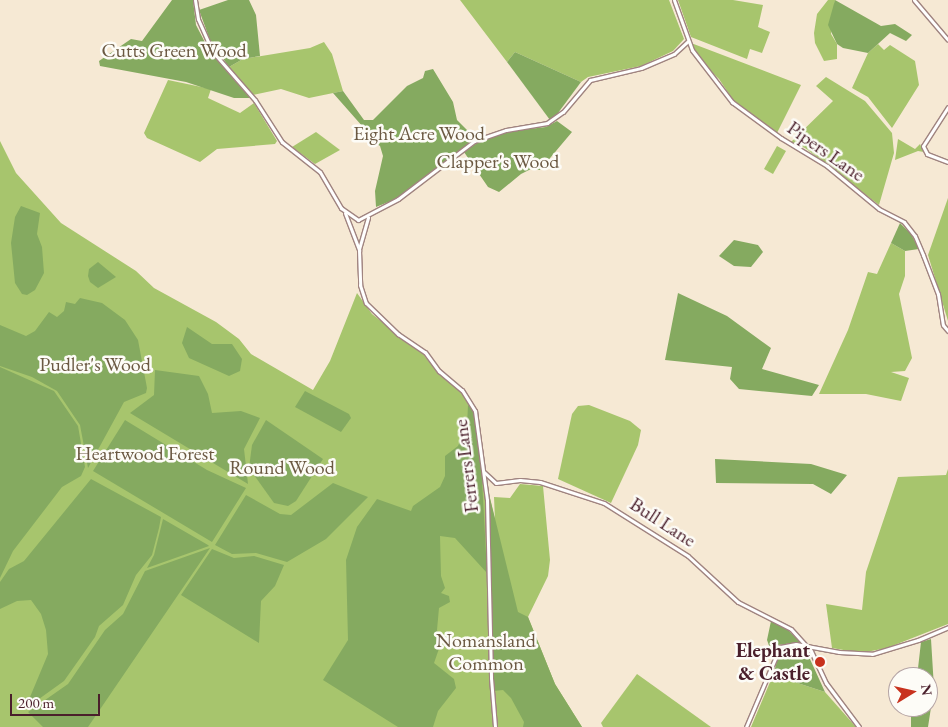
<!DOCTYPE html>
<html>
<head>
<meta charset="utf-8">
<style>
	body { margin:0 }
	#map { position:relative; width:948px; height:727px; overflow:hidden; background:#f6e9d4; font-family:"EB Garamond",serif }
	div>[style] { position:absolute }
	.green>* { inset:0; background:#a7c56d }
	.forest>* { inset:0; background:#85aa60 }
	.roads { filter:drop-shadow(1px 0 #a08480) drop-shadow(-1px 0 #a08480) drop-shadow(0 1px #a08480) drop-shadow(0 -1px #a08480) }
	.minor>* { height:3px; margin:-1.5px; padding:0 1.5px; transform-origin:1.5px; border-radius:1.5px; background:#fff }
	.dots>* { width:14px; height:14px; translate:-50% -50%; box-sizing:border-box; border:2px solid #fdfcf7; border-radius:50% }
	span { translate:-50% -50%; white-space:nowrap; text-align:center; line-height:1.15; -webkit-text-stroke:5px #fdfcf7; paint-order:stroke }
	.park-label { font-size:20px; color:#6b5942 }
	.street-label { font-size:20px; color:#4a1f2b }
	.poi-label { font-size:20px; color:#4a1f2b; font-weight:700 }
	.right { translate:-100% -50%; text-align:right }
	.north { position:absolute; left:888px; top:667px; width:50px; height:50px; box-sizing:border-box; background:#fdfcf7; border:1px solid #b5a4a5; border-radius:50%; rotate:81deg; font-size:14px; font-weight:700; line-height:20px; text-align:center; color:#4a1f2b }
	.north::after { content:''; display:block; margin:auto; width:18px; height:22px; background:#c8321e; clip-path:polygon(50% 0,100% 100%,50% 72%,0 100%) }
	.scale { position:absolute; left:10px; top:694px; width:90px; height:22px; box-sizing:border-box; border:2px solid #4a1f2b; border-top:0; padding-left:6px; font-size:15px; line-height:18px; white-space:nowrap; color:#4a1f2b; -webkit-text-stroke:4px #fdfcf7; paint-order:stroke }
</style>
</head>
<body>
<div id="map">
	<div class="green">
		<div style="clip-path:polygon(460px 0,669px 0,684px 39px,673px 51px,641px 66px,588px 77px,581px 82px,515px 52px,507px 62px)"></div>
		<div style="clip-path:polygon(678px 0,733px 0,763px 5px,758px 27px,770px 32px,762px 53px,750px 49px,747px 59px,691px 37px)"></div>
		<div style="clip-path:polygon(828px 0,835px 0,831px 34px,837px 44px,837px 59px,824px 61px,815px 43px,814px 33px,817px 14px)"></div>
		<div style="clip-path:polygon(324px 42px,332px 54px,343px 91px,309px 98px,281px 89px,253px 95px,229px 67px,243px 59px,310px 48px)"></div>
		<div style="clip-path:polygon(691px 43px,801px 85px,777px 133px,733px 100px,719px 79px,702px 63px)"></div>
		<div style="clip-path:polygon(878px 44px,884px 50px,890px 45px,915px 61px,919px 85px,892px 128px,868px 97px,852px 88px,868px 53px)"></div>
		<div style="clip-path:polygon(826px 77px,865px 101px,892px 133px,894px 153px,879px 205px,805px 148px,791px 142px,833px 101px,816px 86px)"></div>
		<div style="clip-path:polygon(168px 80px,211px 89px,208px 98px,240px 113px,254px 103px,277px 141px,275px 144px,217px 149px,200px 162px,147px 138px,144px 133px)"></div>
		<div style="clip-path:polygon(316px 132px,340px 150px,315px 164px,292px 147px)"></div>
		<div style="clip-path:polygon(898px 139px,915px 149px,920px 144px,924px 152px,918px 151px,895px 160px)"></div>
		<div style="clip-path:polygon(0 141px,16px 173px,61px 223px,136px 271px,154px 288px,216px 322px,239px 339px,251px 354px,313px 390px,330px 361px,357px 293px,372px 314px,423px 354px,439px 374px,464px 395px,475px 411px,481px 460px,495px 520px,494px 497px,510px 498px,520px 484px,543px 486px,550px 560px,548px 576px,528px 617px,555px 684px,582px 727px,0 727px)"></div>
		<div style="clip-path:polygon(777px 146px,786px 151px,773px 174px,764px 169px)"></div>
		<div style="clip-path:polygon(948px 198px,948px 321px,928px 255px)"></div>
		<div style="clip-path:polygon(891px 243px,905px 251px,905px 276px,899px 294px,912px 358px,905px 371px,891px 372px,909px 378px,901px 401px,866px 394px,819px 394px,848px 330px,868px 272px,877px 274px)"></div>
		<div style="clip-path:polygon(589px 405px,630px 421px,641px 430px,638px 445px,611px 503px,558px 479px,572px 414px,578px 406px)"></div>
		<div style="clip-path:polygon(948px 469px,948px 624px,887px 648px,861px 653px,832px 648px,826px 604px,862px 610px,866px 572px,898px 477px,946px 475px)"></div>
		<div style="clip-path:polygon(637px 674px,711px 727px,603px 727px,601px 723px)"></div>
		<div style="clip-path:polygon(773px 675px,825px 692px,856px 727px,751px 727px)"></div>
	</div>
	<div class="forest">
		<div style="clip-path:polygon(172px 0,193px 0,196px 25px,210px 52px,250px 98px,234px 98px,186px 82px,100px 66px,99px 61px,131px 39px,142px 41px)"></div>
		<div style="clip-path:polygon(228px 0,249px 0,256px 15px,260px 56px,243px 59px,229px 67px,210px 40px,199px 10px)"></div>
		<div style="clip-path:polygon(835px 0,881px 26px,895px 24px,912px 35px,906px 41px,890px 33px,868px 53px,843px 48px,837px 44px,828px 25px)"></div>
		<div style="clip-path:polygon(515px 52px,581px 82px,558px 113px,550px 120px,507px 62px)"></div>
		<div style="clip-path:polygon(433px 69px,453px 102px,457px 120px,475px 138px,457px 155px,396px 199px,376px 207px,375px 191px,383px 156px,380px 146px,368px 138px,363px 127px,333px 93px,343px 91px,364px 120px,373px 120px,407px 86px,423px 78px,425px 71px)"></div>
		<div style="clip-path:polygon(557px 121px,572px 132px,540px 170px,531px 169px,521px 174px,499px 192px,488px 187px,464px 152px,477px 143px,504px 132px,546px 127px)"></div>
		<div style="clip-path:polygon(21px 206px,40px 213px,37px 234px,42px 247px,44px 273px,35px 290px,27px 295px,22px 294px,15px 283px,11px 243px,15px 217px)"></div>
		<div style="clip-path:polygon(900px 223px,911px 234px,919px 249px,905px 251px,891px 243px)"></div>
		<div style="clip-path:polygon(734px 240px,758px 245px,763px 252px,751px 267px,734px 266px,719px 256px)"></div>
		<div style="clip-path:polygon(98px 262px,116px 277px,98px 288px,90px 282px,88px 276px,89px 269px)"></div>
		<div style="clip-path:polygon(678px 293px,727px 316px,771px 348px,762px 369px,819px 385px,812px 396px,739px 389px,730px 379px,732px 367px,665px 360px)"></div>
		<div style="clip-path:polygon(80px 298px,102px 303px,125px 320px,138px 340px,147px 388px,146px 393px,124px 402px,88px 468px,80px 425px,57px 391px,32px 377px,0 366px,0 325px,26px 336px,35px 331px,49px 312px,57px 317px,64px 311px,66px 302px,75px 304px)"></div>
		<div style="clip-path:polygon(187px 327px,212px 344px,232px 344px,242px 359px,240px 371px,229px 376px,189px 358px,182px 343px)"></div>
		<div style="clip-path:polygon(0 367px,54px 391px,78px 426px,85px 467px,81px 476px,62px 487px,13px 551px,0 578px)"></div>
		<div style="clip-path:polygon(155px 370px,199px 376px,208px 394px,212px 413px,241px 411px,260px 418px,244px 449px,248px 484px,130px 413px,154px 395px)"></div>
		<div style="clip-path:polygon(305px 391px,349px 414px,351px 418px,341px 432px,295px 407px)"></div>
		<div style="clip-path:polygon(468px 405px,475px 411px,481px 460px,487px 573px,455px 538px,440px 536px,441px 576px,445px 588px,441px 593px,449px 596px,450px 602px,439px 608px,437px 630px,441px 643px,434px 663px,454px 679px,456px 688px,438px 711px,433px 727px,398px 727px,323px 680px,348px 640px,346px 560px,357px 527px,377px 499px,411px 511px,413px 506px,440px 487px,445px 476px,445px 456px,458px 446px,467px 426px)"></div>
		<div style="clip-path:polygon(125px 420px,207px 470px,246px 488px,212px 542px,93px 471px)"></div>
		<div style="clip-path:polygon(266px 420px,323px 459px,296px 501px,288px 506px,274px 503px,249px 468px,252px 445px)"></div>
		<div style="clip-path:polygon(715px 459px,811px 464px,847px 475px,831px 494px,813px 484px,716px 483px)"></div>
		<div style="clip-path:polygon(91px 479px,161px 517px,159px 528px,152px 555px,136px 575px,123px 605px,99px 626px,95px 637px,64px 681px,25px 709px,48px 654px,46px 630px,41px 614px,31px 600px,17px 601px,0 609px,0 582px,9px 569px,24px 561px)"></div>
		<div style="clip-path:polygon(333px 483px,368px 497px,326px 539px,287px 562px,256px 553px,232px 554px,215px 545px,246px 495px,280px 514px,291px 515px)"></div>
		<div style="clip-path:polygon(490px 498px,518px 612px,528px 617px,555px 684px,582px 727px,523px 727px,524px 722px,511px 698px,503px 690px,493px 691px)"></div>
		<div style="clip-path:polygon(163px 519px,208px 545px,209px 546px,147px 568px,154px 555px)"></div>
		<div style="clip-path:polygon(210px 548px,88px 727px,43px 727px,28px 712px,68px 684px,105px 630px,123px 614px,145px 571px)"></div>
		<div style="clip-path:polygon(212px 549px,234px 558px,254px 556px,284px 565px,275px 586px,261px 601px,259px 643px,181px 595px)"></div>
		<div style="clip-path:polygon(771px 621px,787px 629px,800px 642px,778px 645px,772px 654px,767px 640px)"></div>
		<div style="clip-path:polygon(931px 639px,934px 688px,928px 727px,911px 727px,911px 707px,928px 707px,928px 677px,917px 677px,921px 642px)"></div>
		<div style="clip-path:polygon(797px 645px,804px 646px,825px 692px,773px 675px,778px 658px,793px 659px,797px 654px)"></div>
	</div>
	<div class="roads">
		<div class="minor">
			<div style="left:195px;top:0;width:19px;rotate:81deg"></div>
			<div style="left:198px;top:19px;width:36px;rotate:66deg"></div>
			<div style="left:213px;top:52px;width:64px;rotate:48.8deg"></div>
			<div style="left:255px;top:100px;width:50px;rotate:57.3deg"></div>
			<div style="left:282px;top:142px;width:48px;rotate:38.3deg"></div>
			<div style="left:320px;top:172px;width:42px;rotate:59.7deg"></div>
			<div style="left:341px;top:208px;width:21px;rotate:35deg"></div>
			<div style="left:358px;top:220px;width:45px;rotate:-27.7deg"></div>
			<div style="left:398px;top:199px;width:96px;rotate:-37.3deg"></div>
			<div style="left:474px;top:141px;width:34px;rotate:-19deg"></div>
			<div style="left:506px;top:130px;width:42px;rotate:-9.7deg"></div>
			<div style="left:547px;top:123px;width:19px;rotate:-35deg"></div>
			<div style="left:563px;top:112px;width:42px;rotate:-49.8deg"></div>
			<div style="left:590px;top:80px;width:52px;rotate:-13.2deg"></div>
			<div style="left:641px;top:68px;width:36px;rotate:-23deg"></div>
			<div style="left:674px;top:54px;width:19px;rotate:-43deg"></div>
			<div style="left:674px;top:0;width:53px;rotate:70.2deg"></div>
			<div style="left:692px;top:50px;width:66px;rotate:52.4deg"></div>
			<div style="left:732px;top:102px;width:61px;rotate:36.3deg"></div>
			<div style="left:781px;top:138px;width:54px;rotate:31.3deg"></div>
			<div style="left:827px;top:166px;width:67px;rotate:39.6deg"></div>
			<div style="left:879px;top:209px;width:28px;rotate:27deg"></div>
			<div style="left:904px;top:222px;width:18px;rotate:52deg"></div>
			<div style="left:915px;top:236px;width:21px;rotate:67deg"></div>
			<div style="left:923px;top:255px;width:42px;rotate:69deg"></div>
			<div style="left:938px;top:294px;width:31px;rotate:81deg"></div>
			<div style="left:943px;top:325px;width:8px;rotate:50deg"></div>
			<div style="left:914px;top:0;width:52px;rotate:49.6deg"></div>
			<div style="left:948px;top:107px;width:46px;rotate:122.7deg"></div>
			<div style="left:923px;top:146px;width:9px;rotate:63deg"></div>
			<div style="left:927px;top:154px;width:22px;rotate:21deg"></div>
			<div style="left:345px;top:213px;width:40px;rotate:69deg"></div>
			<div style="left:359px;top:250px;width:35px;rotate:88deg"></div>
			<div style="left:360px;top:285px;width:19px;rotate:72deg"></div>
			<div style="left:366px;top:303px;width:45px;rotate:44.1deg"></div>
			<div style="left:398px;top:334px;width:32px;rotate:34deg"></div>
			<div style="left:425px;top:352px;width:24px;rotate:54deg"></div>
			<div style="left:439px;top:371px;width:30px;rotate:40deg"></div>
			<div style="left:462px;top:390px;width:25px;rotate:58deg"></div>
			<div style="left:475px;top:411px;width:90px;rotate:82.3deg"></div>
			<div style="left:487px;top:500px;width:178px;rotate:88.7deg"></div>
			<div style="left:491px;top:678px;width:49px;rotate:85.3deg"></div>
			<div style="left:359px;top:249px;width:33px;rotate:-74deg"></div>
			<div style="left:484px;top:472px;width:16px;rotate:43deg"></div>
			<div style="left:496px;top:483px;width:24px;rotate:-7deg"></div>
			<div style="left:520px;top:480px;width:20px;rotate:6deg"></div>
			<div style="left:540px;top:482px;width:67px;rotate:18.2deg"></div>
			<div style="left:604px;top:503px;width:99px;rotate:32.2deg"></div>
			<div style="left:688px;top:556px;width:68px;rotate:42.6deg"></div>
			<div style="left:738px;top:602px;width:59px;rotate:27deg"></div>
			<div style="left:791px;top:629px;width:30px;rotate:48deg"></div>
			<div style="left:811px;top:651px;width:35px;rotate:65deg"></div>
			<div style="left:826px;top:683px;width:55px;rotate:53.1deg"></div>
			<div style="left:746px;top:727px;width:87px;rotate:-67deg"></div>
			<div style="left:780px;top:647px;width:16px;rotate:-11deg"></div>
			<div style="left:796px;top:644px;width:44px;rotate:10.5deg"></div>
			<div style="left:839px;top:652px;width:33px;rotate:3deg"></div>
			<div style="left:872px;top:654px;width:48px;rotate:-16.9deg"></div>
			<div style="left:918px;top:640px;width:33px;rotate:-23deg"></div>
		</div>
	</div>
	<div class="dots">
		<div style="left:820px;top:662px;background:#c8321e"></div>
	</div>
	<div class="park-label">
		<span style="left:174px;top:50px">Cutts Green Wood</span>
		<span style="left:419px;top:133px">Eight Acre Wood</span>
		<span style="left:498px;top:161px">Clapper's Wood</span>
		<span style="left:95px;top:364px">Pudler's Wood</span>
		<span style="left:145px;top:453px">Heartwood Forest</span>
		<span style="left:282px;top:467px">Round Wood</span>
		<span style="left:486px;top:652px">Nomansland<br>Common</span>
	</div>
	<div class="street-label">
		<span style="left:826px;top:151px;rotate:35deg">Pipers Lane</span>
		<span style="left:466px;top:466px;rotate:-97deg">Ferrers Lane</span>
		<span style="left:663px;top:522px;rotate:33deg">Bull Lane</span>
	</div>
	<div class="poi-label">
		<span class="right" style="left:810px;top:662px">Elephant<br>&amp; Castle</span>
	</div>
	<div class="north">N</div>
	<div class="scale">200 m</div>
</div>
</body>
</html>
